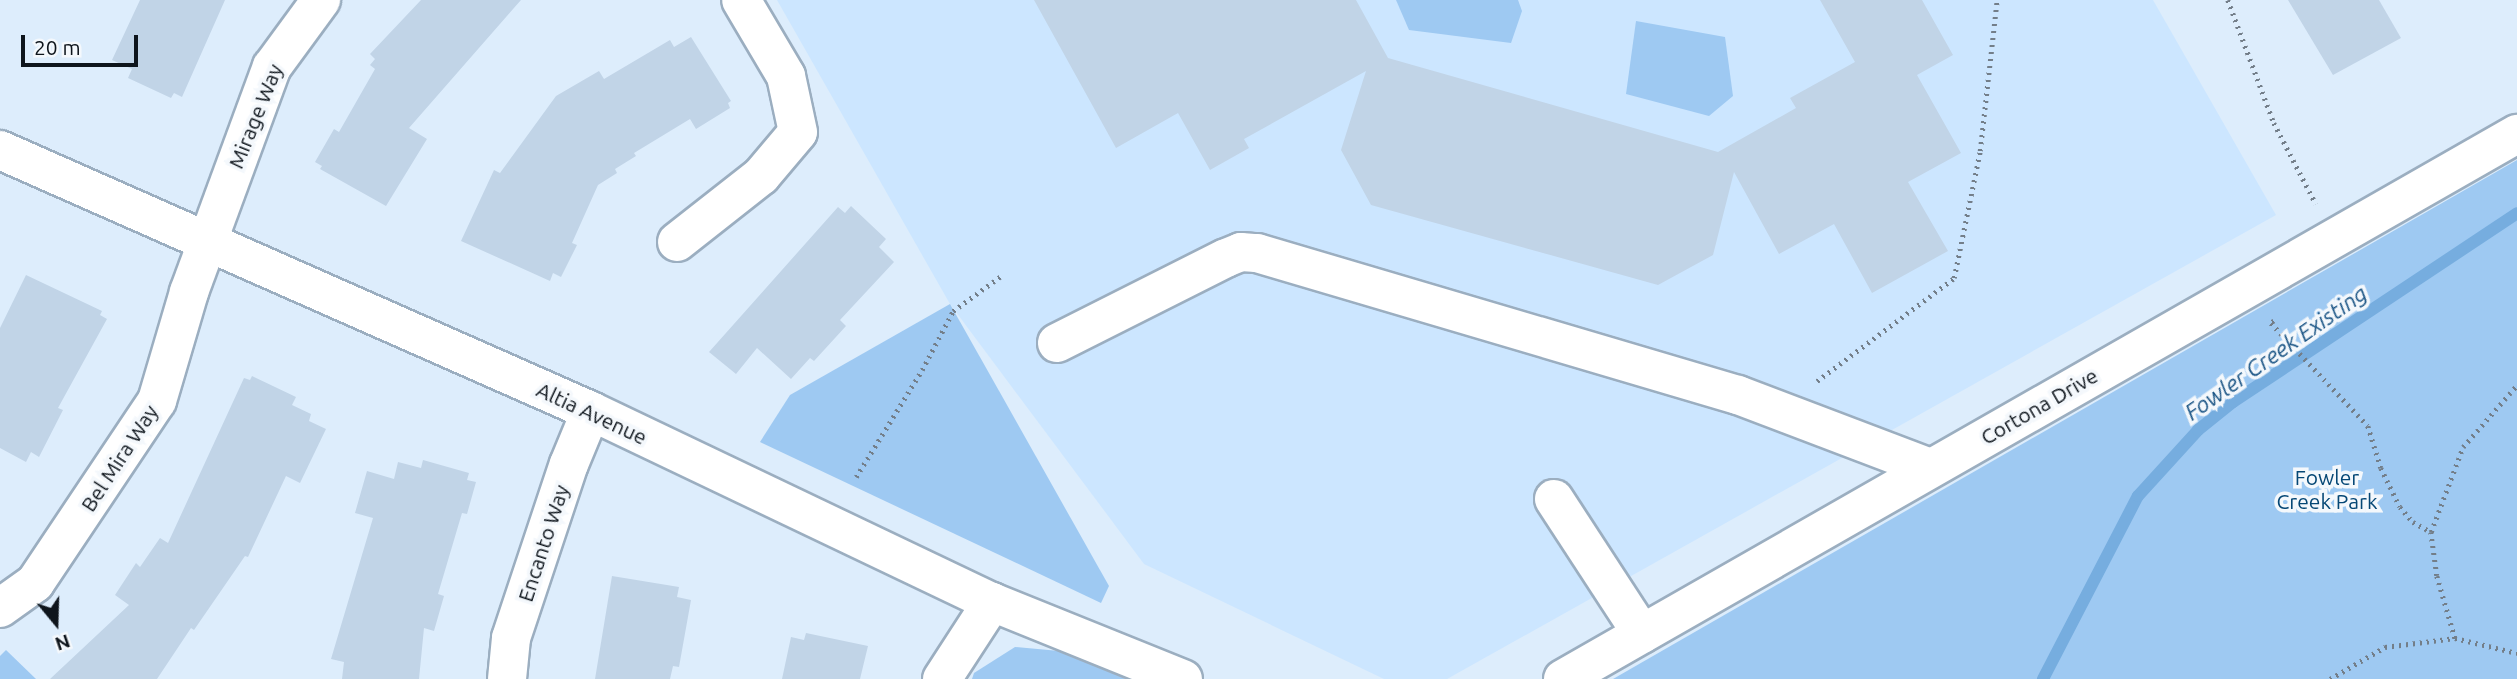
<!DOCTYPE html>
<html>
<head>
<meta charset="utf-8">
<style>
	body { margin:0 }
	#map { position:relative; width:2517px; height:679px; overflow:hidden; background:#ddedfc; font-family:Ubuntu,sans-serif }
	div>[style] { position:absolute }
	.built>* { inset:0; background:#cce6ff }
	.green>* { inset:0; background:#9ec9f2 }
	.stream>* { height:12px; margin:-6px; padding:0 6px; transform-origin:6px; border-radius:6px; background:#76addf }
	.building>* { inset:0; background:#c1d4e7 }
	.path>* { height:4.5px; margin-top:-2.25px; transform-origin:0; background:repeating-linear-gradient(90deg,#737e89 0 2px,transparent 0 7px) }
	.roads { filter:drop-shadow(2px 0 #9baec0) drop-shadow(-2px 0 #9baec0) drop-shadow(0 2px #9baec0) drop-shadow(0 -2px #9baec0) }
	.minor>* { height:38px; margin:-19px; padding:0 19px; transform-origin:19px; border-radius:19px; background:#fff }
	span { translate:-50% -50%; white-space:nowrap; text-align:center; line-height:1.15; -webkit-text-stroke:7px #f4f8fc; paint-order:stroke }
	.street-label { font-size:21px; color:#0e151c }
	.park-label { font-size:21px; color:#054775 }
	.water-label { font-size:23px; color:#1c5686; font-style:italic }
	.north { position:absolute; left:21px; top:588px; width:70px; height:70px; -webkit-text-stroke:5px #f4f8fc; paint-order:stroke; rotate:161deg; font-size:19px; font-weight:700; line-height:28px; text-align:center; color:#0e151c }
	.north::after { content:''; display:block; margin:auto; width:24px; height:32px; background:#0e151c; clip-path:polygon(50% 0,100% 100%,50% 72%,0 100%) }
	.scale { position:absolute; left:21px; top:35px; width:117px; height:32px; box-sizing:border-box; border:4px solid #0e151c; border-top:0; padding-left:9px; font-size:21px; line-height:24px; white-space:nowrap; color:#0e151c; -webkit-text-stroke:5px #f4f8fc; paint-order:stroke }
</style>
</head>
<body>
<div id="map">
	<div class="built">
		<div style="clip-path:polygon(777px 0,2153px 0,2276px 215px,1447px 679px,1384px 679px,1144px 564px,950px 304px)"></div>
	</div>
	<div class="green">
		<div style="clip-path:polygon(1396px 0,1518px 0,1522px 11px,1511px 43px,1409px 30px)"></div>
		<div style="clip-path:polygon(1636px 21px,1725px 37px,1733px 96px,1709px 116px,1626px 94px)"></div>
		<div style="clip-path:polygon(2517px 160px,2517px 679px,1613px 679px)"></div>
		<div style="clip-path:polygon(950px 304px,1109px 586px,1101px 603px,760px 442px,790px 395px)"></div>
		<div style="clip-path:polygon(1015px 647px,1070px 652px,1126px 679px,972px 679px,974px 673px)"></div>
		<div style="clip-path:polygon(6px 650px,36px 679px,0 679px,0 656px)"></div>
	</div>
	<div class="stream">
		<div style="left:2043px;top:679px;width:206px;rotate:-62.6deg"></div>
		<div style="left:2138px;top:496px;width:89px;rotate:-47.7deg"></div>
		<div style="left:2198px;top:430px;width:45px;rotate:-38.7deg"></div>
		<div style="left:2233px;top:402px;width:341px;rotate:-33.6deg"></div>
	</div>
	<div class="building">
		<div style="clip-path:polygon(140px 0,225px 0,182px 97px,174px 93px,171px 98px,128px 78px,132px 69px,112px 60px)"></div>
		<div style="clip-path:polygon(421px 0,521px 0,409px 128px,427px 139px,386px 206px,320px 169px,322px 166px,315px 162px,334px 129px,339px 132px,375px 69px,370px 65px,375px 59px,370px 54px)"></div>
		<div style="clip-path:polygon(1034px 0,1356px 0,1388px 58px,1718px 152px,1796px 108px,1790px 98px,1855px 62px,1820px 0,1922px 0,1953px 55px,1917px 75px,1961px 153px,1908px 182px,1948px 251px,1872px 293px,1834px 224px,1779px 254px,1734px 172px,1713px 255px,1658px 285px,1371px 205px,1341px 150px,1366px 71px,1244px 139px,1249px 148px,1210px 170px,1178px 113px,1116px 148px)"></div>
		<div style="clip-path:polygon(2288px 0,2379px 0,2401px 38px,2333px 75px)"></div>
		<div style="clip-path:polygon(691px 37px,731px 101px,728px 103px,730px 108px,696px 129px,690px 119px,634px 153px,636px 156px,615px 169px,617px 173px,598px 185px,572px 243px,577px 245px,561px 277px,553px 273px,550px 281px,461px 241px,494px 170px,500px 173px,556px 96px,599px 71px,604px 79px,670px 40px,674px 47px)"></div>
		<div style="clip-path:polygon(851px 206px,886px 239px,879px 247px,894px 262px,840px 320px,846px 326px,814px 361px,810px 358px,791px 379px,757px 348px,736px 374px,709px 352px,838px 207px,845px 213px)"></div>
		<div style="clip-path:polygon(26px 275px,102px 311px,100px 315px,107px 319px,58px 408px,63px 410px,39px 457px,31px 452px,26px 462px,0 448px,0 328px)"></div>
		<div style="clip-path:polygon(252px 376px,296px 397px,292px 405px,311px 414px,309px 421px,326px 429px,300px 483px,286px 476px,248px 557px,245px 556px,194px 630px,191px 628px,157px 679px,50px 679px,129px 605px,115px 595px,136px 563px,140px 567px,160px 538px,168px 543px,244px 378px,250px 380px)"></div>
		<div style="clip-path:polygon(423px 460px,469px 473px,467px 480px,476px 482px,467px 514px,462px 513px,438px 594px,444px 596px,434px 631px,424px 628px,419px 679px,342px 679px,344px 662px,331px 659px,373px 518px,355px 513px,367px 471px,394px 479px,398px 462px,421px 468px)"></div>
		<div style="clip-path:polygon(612px 576px,679px 587px,677px 597px,691px 600px,679px 667px,673px 666px,670px 679px,595px 679px)"></div>
		<div style="clip-path:polygon(806px 633px,868px 646px,860px 679px,782px 679px,791px 637px,804px 640px)"></div>
	</div>
	<div class="path">
		<div style="left:2228px;top:0;width:131px;rotate:69.5deg"></div>
		<div style="left:2274px;top:123px;width:91px;rotate:62.6deg"></div>
		<div style="left:2274px;top:321px;width:4px;rotate:146deg"></div>
		<div style="left:2271px;top:323px;width:141px;rotate:46.7deg"></div>
		<div style="left:2368px;top:426px;width:44px;rotate:72.8deg"></div>
		<div style="left:2381px;top:468px;width:43px;rotate:64deg"></div>
		<div style="left:2400px;top:507px;width:20px;rotate:49deg"></div>
		<div style="left:2413px;top:522px;width:21px;rotate:29deg"></div>
		<div style="left:2431px;top:532px;width:91px;rotate:-69.4deg"></div>
		<div style="left:2463px;top:447px;width:82px;rotate:-48.9deg"></div>
		<div style="left:1817px;top:381px;width:171px;rotate:-36.9deg"></div>
		<div style="left:1954px;top:278px;width:130px;rotate:-78.4deg"></div>
		<div style="left:1980px;top:151px;width:152px;rotate:-83.6deg"></div>
		<div style="left:856px;top:477px;width:126px;rotate:-58.3deg"></div>
		<div style="left:922px;top:370px;width:67px;rotate:-62.3deg"></div>
		<div style="left:953px;top:311px;width:59px;rotate:-36.1deg"></div>
		<div style="left:2431px;top:532px;width:44px;rotate:82.2deg"></div>
		<div style="left:2437px;top:576px;width:65px;rotate:73.8deg"></div>
		<div style="left:2330px;top:679px;width:64px;rotate:-30.2deg"></div>
		<div style="left:2385px;top:647px;width:71px;rotate:-7.3deg"></div>
		<div style="left:2455px;top:638px;width:64px;rotate:13.6deg"></div>
	</div>
	<div class="roads">
		<div class="minor">
			<div style="left:0;top:150px;width:646px;rotate:23.83deg"></div>
			<div style="left:591px;top:411px;width:444px;rotate:25.5deg"></div>
			<div style="left:992px;top:602px;width:206px;rotate:22deg"></div>
			<div style="left:677px;top:242px;width:107px;rotate:-38.2deg"></div>
			<div style="left:761px;top:176px;width:57px;rotate:-49.9deg"></div>
			<div style="left:798px;top:132px;width:57px;rotate:-102.1deg"></div>
			<div style="left:786px;top:76px;width:88px;rotate:-120.6deg"></div>
			<div style="left:1057px;top:343px;width:189px;rotate:-26.7deg"></div>
			<div style="left:1226px;top:258px;width:16px;rotate:-22deg"></div>
			<div style="left:1241px;top:252px;width:16px;rotate:4deg"></div>
			<div style="left:1257px;top:253px;width:502px;rotate:16.45deg"></div>
			<div style="left:1738px;top:395px;width:205px;rotate:20.8deg"></div>
			<div style="left:1554px;top:499px;width:161px;rotate:56.9deg"></div>
			<div style="left:0;top:608px;width:43px;rotate:-35.5deg"></div>
			<div style="left:35px;top:583px;width:219px;rotate:-56.2deg"></div>
			<div style="left:157px;top:401px;width:114px;rotate:-73.6deg"></div>
			<div style="left:189px;top:292px;width:240px;rotate:-69.8deg"></div>
			<div style="left:272px;top:67px;width:83px;rotate:-53.8deg"></div>
			<div style="left:507px;top:679px;width:41px;rotate:-84.4deg"></div>
			<div style="left:511px;top:638px;width:183px;rotate:-71.6deg"></div>
			<div style="left:569px;top:464px;width:57px;rotate:-67.5deg"></div>
			<div style="left:942px;top:679px;width:92px;rotate:-57deg"></div>
			<div style="left:1563px;top:679px;width:1099px;rotate:-29.74deg"></div>
		</div>
	</div>
	<div class="street-label">
		<span style="left:255px;top:116px;rotate:-68deg">Mirage Way</span>
		<span style="left:2039px;top:406px;rotate:-30deg">Cortona Drive</span>
		<span style="left:592px;top:413px;rotate:25deg">Altia Avenue</span>
		<span style="left:119px;top:458px;rotate:-57deg">Bel Mira Way</span>
		<span style="left:543px;top:543px;rotate:-72deg">Encanto Way</span>
	</div>
	<div class="park-label">
		<span style="left:2327px;top:489px">Fowler<br>Creek Park</span>
	</div>
	<div class="water-label">
		<span style="left:2276px;top:353px;rotate:-35deg">Fowler Creek Existing</span>
	</div>
	<div class="north">N</div>
	<div class="scale">20 m</div>
</div>
</body>
</html>
